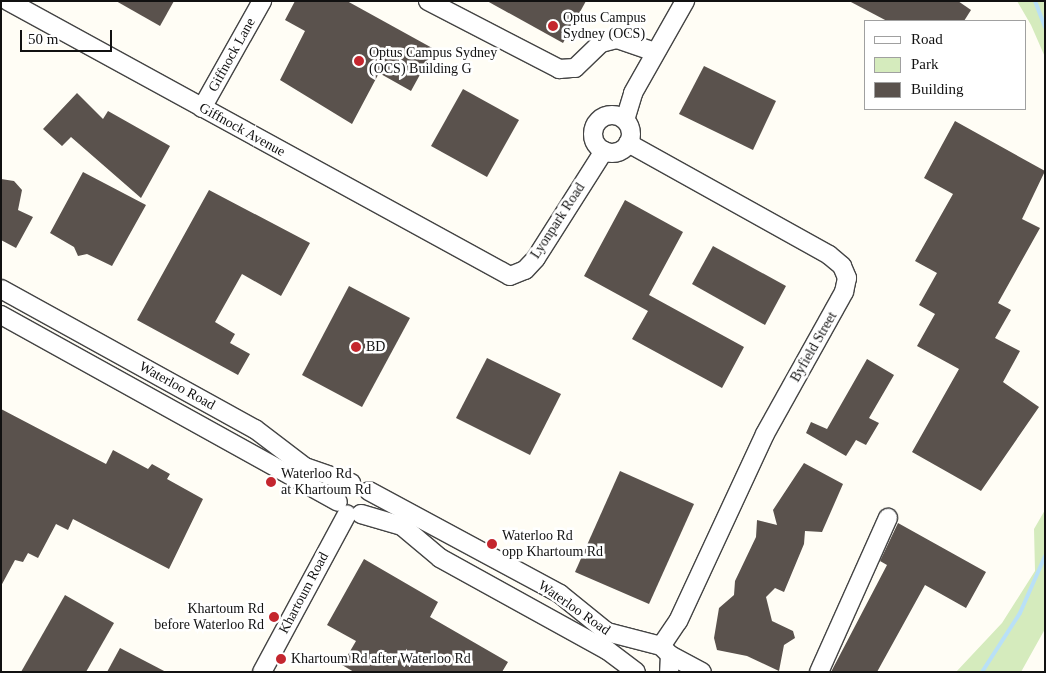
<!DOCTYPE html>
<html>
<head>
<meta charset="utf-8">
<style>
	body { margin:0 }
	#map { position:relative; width:1046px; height:673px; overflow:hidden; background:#fffdf5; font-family:Georgia,serif }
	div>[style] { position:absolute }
	.green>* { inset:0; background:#d5ebbd }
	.stream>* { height:4px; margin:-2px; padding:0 2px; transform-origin:2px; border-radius:2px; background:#b9e0f7 }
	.building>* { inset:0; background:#5a524d }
	.roads { filter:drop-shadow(1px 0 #444) drop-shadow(-1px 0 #444) drop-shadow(0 1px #444) drop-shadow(0 -1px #444) }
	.minor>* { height:18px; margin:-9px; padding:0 9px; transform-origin:9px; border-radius:9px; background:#fff }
	.minor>.ring { margin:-9px; padding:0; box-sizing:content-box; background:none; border:18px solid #fff; border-radius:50% }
	.dots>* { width:14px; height:14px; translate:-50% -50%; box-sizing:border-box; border:2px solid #fff; border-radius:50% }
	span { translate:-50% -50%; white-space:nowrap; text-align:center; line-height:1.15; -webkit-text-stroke:5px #fff; paint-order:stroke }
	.poi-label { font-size:14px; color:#111 }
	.left { translate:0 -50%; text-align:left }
	.right { translate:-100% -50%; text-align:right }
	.street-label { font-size:14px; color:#111 }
	.frame { position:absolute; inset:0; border:2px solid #111; pointer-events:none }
	.legend { position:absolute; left:864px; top:20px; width:162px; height:90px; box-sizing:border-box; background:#fff; border:1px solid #a0a0a0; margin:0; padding:6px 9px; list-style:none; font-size:15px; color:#111 }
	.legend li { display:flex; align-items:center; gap:10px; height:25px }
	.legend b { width:25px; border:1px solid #a0a0a0 }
	.scale { position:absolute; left:20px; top:30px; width:92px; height:22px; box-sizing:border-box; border:2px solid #111; border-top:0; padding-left:6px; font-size:15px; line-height:18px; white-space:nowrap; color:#111; -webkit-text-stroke:4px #fff; paint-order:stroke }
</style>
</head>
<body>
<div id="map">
	<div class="green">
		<div style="clip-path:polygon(1017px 1px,1045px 1px,1045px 57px,1031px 25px)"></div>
		<div style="clip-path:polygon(1045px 510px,1045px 629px,1021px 672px,956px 672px,1002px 623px,1035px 571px,1034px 529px)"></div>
	</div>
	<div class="stream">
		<div style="left:1035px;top:1px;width:28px;rotate:69deg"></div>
		<div style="left:982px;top:672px;width:70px;rotate:-57.2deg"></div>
		<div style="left:1020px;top:613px;width:62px;rotate:-66.3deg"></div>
	</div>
	<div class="building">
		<div style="clip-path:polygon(116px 1px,174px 1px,160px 26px)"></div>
		<div style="clip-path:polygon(295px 1px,347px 1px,434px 49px,411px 91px,379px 73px,352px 124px,280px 80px,305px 31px,285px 20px)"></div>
		<div style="clip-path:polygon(487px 1px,586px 1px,563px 43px)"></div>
		<div style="clip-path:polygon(849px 1px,958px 1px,971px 10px,964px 21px,887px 21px)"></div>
		<div style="clip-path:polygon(704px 66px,776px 101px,753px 150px,679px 114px)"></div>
		<div style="clip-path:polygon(463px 89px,519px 120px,487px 177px,431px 146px)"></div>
		<div style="clip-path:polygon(77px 93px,103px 119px,108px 111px,170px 146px,141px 198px,71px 137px,62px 146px,43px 129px)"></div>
		<div style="clip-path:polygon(955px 121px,1045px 171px,1022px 219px,1040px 228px,998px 303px,1011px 310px,995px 338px,1020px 351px,1003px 382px,1039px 407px,981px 491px,912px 452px,959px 369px,917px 346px,935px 314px,919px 305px,937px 273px,915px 261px,953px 194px,924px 178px)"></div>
		<div style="clip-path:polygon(83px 172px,146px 205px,112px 266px,87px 254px,78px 256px,74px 247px,50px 233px)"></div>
		<div style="clip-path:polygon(1px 179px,14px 181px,22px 190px,18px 210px,33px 217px,16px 248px,1px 240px)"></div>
		<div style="clip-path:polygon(209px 190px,310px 243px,281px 296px,242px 274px,215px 322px,235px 334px,230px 343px,250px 354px,238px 375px,137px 320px)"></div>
		<div style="clip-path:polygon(625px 200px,683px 232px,649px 295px,744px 347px,722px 388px,632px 339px,648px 311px,584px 276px)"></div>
		<div style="clip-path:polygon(713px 246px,786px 286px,765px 325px,692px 284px)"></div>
		<div style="clip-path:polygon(349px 286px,410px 318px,362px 407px,302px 375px)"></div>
		<div style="clip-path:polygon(487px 358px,561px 394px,530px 455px,456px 418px)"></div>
		<div style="clip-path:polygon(867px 359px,894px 375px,869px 418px,879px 423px,866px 445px,856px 440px,846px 456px,806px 433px,811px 422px,827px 429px)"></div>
		<div style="clip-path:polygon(1px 409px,106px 464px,113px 450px,148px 469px,152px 464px,170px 474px,167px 479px,203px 499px,169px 569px,73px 519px,68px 530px,56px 524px,38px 558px,28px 553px,23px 562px,15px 560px,1px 586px)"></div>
		<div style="clip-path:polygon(804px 463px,843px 484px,822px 532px,805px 531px,804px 544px,784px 592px,775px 588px,766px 597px,772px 621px,793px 631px,795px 638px,784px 645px,779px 671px,747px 656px,717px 650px,714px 638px,719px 608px,734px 595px,735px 581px,756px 537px,757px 520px,777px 525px,773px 510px)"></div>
		<div style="clip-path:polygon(620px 471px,694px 504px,649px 604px,575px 572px)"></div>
		<div style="clip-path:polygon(898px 523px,986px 572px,966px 608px,925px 585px,877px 672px,831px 672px,887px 565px,880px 561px)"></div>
		<div style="clip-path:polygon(364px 559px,438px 602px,430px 617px,508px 662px,502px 672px,354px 672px,342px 665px,356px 641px,327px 625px)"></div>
		<div style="clip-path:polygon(65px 595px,114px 623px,86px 672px,21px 672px)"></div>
		<div style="clip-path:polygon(120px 648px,166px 672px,107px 672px)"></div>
	</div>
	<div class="roads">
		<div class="minor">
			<div style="left:8px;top:1px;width:572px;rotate:28.71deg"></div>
			<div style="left:510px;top:276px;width:16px;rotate:-22deg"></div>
			<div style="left:525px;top:270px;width:16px;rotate:-47deg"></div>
			<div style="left:536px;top:258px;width:127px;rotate:-57.6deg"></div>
			<div style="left:428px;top:1px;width:148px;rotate:27.4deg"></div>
			<div style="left:559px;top:69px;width:16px;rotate:-4deg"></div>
			<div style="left:575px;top:68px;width:36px;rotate:-44deg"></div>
			<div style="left:601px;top:43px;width:16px;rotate:-14deg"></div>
			<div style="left:617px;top:39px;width:40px;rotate:18.9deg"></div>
			<div style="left:202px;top:108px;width:123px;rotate:-60.7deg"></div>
			<div class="ring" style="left:593px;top:115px;width:20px;height:20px"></div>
			<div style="left:625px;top:120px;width:28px;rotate:-73deg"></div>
			<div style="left:633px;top:93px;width:106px;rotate:-60.5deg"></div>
			<div style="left:628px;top:143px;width:230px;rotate:29.1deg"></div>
			<div style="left:829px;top:255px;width:17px;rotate:40deg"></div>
			<div style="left:842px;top:266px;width:13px;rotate:67deg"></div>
			<div style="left:847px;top:278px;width:14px;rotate:102deg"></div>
			<div style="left:844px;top:292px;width:162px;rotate:119.1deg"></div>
			<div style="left:765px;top:434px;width:206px;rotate:114.9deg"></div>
			<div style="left:678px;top:621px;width:30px;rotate:124deg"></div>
			<div style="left:1px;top:289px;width:290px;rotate:28.9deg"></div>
			<div style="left:255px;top:429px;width:63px;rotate:37.2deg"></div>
			<div style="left:305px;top:467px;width:49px;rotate:19.2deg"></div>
			<div style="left:1px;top:315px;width:385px;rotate:29deg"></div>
			<div style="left:369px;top:491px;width:217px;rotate:28.3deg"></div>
			<div style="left:560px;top:594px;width:60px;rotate:39deg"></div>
			<div style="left:607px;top:632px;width:56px;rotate:14.5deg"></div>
			<div style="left:661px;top:646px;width:13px;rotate:45deg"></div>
			<div style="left:670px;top:655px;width:17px;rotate:93deg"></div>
			<div style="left:361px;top:514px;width:43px;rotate:16.3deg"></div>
			<div style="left:402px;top:526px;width:50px;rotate:40.1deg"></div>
			<div style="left:440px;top:558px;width:191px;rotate:28.9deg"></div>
			<div style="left:607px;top:650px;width:36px;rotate:37deg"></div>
			<div style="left:670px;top:655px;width:36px;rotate:28deg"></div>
			<div style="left:262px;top:672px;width:179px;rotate:-61.7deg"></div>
			<div style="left:819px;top:672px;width:169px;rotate:-65.9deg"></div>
		</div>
	</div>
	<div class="dots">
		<div style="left:553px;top:26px;background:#c4262e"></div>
		<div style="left:359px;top:61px;background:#c4262e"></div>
		<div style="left:356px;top:347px;background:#c4262e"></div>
		<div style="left:271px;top:482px;background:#c4262e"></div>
		<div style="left:492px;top:544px;background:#c4262e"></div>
		<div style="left:274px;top:617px;background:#c4262e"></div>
		<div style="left:281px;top:659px;background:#c4262e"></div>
	</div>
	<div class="poi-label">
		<span class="left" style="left:563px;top:26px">Optus Campus<br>Sydney (OCS)</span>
		<span class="left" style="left:369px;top:61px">Optus Campus Sydney<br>(OCS) Building G</span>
		<span class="left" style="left:366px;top:347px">BD</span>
		<span class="left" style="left:281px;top:482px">Waterloo Rd<br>at Khartoum Rd</span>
		<span class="left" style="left:502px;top:544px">Waterloo Rd<br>opp Khartoum Rd</span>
		<span class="right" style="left:264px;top:617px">Khartoum Rd<br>before Waterloo Rd</span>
		<span class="left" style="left:291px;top:659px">Khartoum Rd after Waterloo Rd</span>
	</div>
	<div class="street-label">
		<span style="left:232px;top:55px;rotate:-61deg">Giffnock Lane</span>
		<span style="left:242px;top:130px;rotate:29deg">Giffnock Avenue</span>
		<span style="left:558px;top:221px;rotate:-57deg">Lyonpark Road</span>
		<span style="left:814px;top:347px;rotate:-60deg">Byfield Street</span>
		<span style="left:177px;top:386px;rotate:29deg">Waterloo Road</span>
		<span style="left:304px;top:593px;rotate:-62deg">Khartoum Road</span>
		<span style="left:574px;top:608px;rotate:35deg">Waterloo Road</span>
	</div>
	<div class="frame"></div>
	<ul class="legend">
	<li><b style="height:6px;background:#fff"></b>Road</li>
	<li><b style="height:14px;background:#d5ebbd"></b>Park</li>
	<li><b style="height:14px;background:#5a524d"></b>Building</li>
	</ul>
	<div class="scale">50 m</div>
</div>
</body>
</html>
